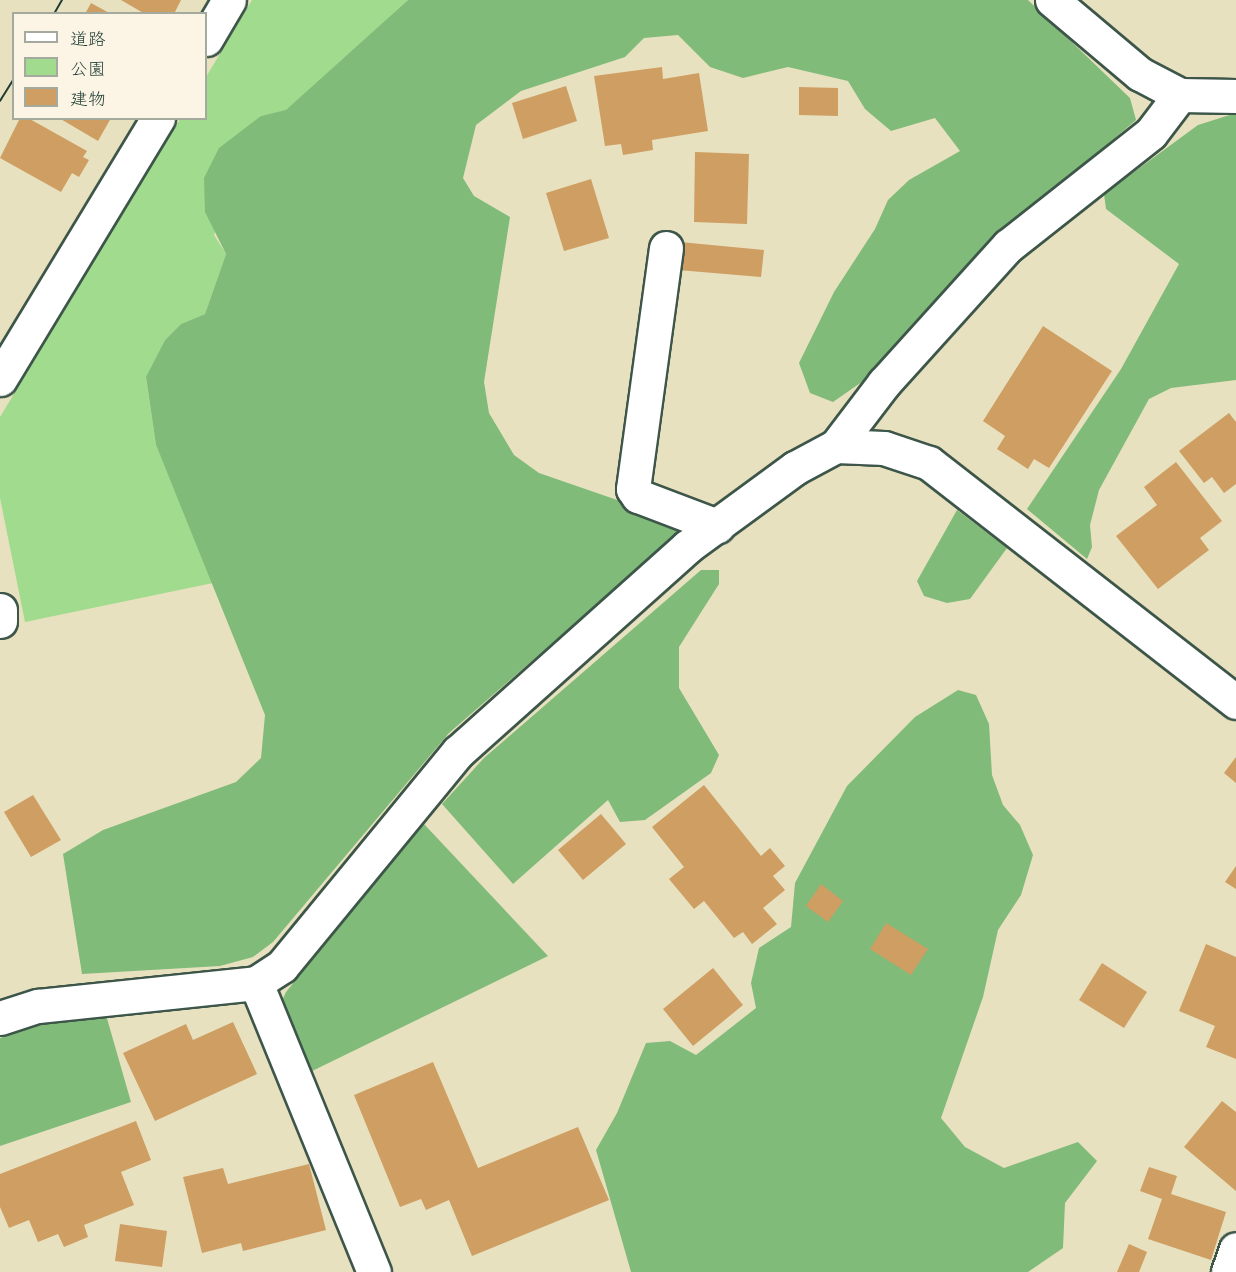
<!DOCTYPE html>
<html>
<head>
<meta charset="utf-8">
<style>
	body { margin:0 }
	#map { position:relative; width:1236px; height:1272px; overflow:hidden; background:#e8e1bf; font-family:"Balsamiq Sans","Klee One",sans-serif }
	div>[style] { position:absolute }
	.green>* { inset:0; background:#a1db8e }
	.forest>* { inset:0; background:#80bb79 }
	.building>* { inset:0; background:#ce9e62 }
	.roads { filter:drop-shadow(2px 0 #3d5649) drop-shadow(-2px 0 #3d5649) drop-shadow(0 2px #3d5649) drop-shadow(0 -2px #3d5649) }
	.minor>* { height:33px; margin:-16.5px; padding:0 16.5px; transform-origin:16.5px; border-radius:16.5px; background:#fff }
	.tram>* { height:1.5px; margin:-0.75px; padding:0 0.75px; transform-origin:0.75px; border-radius:0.75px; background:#1f3d34 }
	span { translate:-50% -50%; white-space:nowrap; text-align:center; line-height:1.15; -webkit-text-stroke:4.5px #fcf5e5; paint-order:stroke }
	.legend { position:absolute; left:12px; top:12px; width:195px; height:108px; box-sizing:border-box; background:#fcf5e5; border:2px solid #a4ab9e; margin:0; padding:8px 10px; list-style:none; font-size:18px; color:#1f3d34 }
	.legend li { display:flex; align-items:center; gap:12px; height:30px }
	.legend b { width:30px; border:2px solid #a4ab9e }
</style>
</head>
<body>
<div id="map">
	<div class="green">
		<div style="clip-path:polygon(252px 0,408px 0,286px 111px,261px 116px,214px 235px,226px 254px,205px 314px,181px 324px,165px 340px,146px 378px,156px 445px,213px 583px,25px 622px,0 498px,0 417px,180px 119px,206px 118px,206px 77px)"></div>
	</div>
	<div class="forest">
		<div style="clip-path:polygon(408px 0,1028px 0,1130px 98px,1136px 120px,1003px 233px,879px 370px,833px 402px,810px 393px,799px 363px,834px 292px,875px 229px,888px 200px,909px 180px,960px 151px,935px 118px,891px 131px,865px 109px,848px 81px,788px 67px,743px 78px,710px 67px,678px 35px,644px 38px,625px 57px,521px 91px,476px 125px,463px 178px,474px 196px,510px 217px,484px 382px,489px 413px,514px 455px,539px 473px,678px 521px,678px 534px,449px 733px,273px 942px,253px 957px,220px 966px,82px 974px,63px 854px,103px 830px,236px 782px,261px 758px,265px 715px,156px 445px,146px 377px,165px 340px,181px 324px,205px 314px,226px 254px,205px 212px,204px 178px,219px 148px,261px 116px,286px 110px)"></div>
		<div style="clip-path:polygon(1236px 113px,1236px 380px,1171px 388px,1149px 399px,1099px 490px,1090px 525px,1092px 547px,1087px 559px,1027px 509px,1121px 369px,1179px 264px,1106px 209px,1104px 194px,1198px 125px)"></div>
		<div style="clip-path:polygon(957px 510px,1007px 548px,970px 599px,947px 603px,924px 596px,917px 581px)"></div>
		<div style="clip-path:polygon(701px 570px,719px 570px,719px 584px,679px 647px,679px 688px,719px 755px,711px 773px,645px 820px,620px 822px,608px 800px,513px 884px,442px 804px,484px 758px)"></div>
		<div style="clip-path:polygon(958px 690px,976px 695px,989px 724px,992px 775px,1003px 805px,1020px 825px,1033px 855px,1021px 895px,998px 930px,983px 997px,941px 1118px,965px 1147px,1004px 1168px,1078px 1142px,1097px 1161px,1065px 1203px,1063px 1248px,1028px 1272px,631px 1272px,596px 1150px,617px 1113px,646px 1043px,670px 1041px,696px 1055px,756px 1008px,751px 983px,759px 948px,791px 927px,795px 883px,847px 786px,915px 717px)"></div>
		<div style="clip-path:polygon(423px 823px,548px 956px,306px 1074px,281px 1003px,286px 992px)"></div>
		<div style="clip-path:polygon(106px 1015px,131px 1102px,0 1146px,0 1038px,38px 1025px)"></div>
	</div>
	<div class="building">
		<div style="clip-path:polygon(121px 0,181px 0,174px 14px,145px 14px)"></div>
		<div style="clip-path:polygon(91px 3px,111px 14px,85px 14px)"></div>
		<div style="clip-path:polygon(662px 67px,663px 79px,699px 73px,708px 131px,652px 140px,653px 150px,623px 155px,621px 144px,605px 146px,594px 76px)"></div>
		<div style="clip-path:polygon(566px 86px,577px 121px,523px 139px,512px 103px)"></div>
		<div style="clip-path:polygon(799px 87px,838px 88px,838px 116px,799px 115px)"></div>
		<div style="clip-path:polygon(20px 118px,28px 118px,87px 151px,83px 157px,89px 160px,79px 177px,72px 173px,61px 192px,0 158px)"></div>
		<div style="clip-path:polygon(59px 118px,111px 118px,98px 141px)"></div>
		<div style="clip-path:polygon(695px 152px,749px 154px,747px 224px,694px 222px)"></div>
		<div style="clip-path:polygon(591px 179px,609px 238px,564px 251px,546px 193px)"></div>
		<div style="clip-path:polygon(680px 242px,764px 250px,761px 277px,678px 270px)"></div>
		<div style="clip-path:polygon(1043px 326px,1112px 371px,1049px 468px,1034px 459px,1028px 469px,997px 449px,1005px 436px,983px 421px)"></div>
		<div style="clip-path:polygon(1229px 413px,1236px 422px,1236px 484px,1224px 493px,1212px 477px,1204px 483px,1179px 451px)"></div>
		<div style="clip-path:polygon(1176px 462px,1222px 521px,1200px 538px,1209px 550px,1158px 589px,1116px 536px,1157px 505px,1144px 487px)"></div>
		<div style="clip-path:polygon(1236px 757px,1236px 783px,1224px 773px)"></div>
		<div style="clip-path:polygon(704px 785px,761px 856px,770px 848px,785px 866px,773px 876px,785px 890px,763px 908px,777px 924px,752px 944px,743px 932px,734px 938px,704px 901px,694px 909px,669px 879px,684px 867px,652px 827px)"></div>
		<div style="clip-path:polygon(33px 795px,61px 840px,31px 857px,4px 812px)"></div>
		<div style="clip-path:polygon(601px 814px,626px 844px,583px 880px,558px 850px)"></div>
		<div style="clip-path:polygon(1236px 866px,1236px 889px,1225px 882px)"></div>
		<div style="clip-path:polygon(821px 884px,843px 901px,828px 922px,806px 906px)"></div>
		<div style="clip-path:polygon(886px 923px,928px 949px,911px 975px,870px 949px)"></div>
		<div style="clip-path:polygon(1206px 944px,1236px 957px,1236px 1059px,1206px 1047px,1215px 1026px,1179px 1011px)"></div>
		<div style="clip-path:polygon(1102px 963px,1147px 992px,1124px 1028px,1079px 1000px)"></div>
		<div style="clip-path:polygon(713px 968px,743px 1005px,693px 1046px,663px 1009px)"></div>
		<div style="clip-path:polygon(233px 1022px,257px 1074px,155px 1121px,123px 1053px,186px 1024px,193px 1040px)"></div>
		<div style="clip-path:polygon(433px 1062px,478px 1168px,578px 1127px,609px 1200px,472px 1256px,449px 1200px,426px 1210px,421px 1199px,400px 1207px,354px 1095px)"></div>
		<div style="clip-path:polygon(1222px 1101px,1236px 1112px,1236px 1191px,1184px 1147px)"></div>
		<div style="clip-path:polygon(136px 1121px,151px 1160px,121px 1172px,134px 1205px,84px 1225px,88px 1237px,64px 1247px,58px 1234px,38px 1242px,29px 1220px,9px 1228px,0 1207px,0 1174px)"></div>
		<div style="clip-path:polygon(309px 1164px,326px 1230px,243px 1251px,241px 1243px,202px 1253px,183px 1177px,223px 1168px,228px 1184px)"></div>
		<div style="clip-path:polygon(1149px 1167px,1177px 1176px,1171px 1194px,1226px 1212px,1211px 1260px,1148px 1239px,1162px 1199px,1140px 1191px)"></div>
		<div style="clip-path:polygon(120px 1224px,167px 1231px,162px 1267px,115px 1261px)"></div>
		<div style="clip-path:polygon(1129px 1244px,1147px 1252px,1139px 1272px,1117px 1272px)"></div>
	</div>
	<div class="roads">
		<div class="minor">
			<div style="left:1052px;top:0;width:115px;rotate:40.1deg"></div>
			<div style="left:1140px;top:74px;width:45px;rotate:27.7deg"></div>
			<div style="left:1180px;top:95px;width:56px;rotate:1deg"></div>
			<div style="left:206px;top:39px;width:45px;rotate:-59.5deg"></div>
			<div style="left:666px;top:248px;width:243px;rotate:97.8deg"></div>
			<div style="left:633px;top:489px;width:9px;rotate:54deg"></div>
			<div style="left:638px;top:496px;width:85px;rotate:20.8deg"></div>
			<div style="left:0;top:379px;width:305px;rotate:-58.8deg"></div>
			<div style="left:836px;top:446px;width:79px;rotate:-52.7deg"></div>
			<div style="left:884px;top:383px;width:185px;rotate:-47.9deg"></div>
			<div style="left:1008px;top:246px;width:182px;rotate:-38.3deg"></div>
			<div style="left:1151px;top:133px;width:48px;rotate:-52.7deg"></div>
			<div style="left:0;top:610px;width:11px;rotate:90deg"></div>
			<div style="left:256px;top:983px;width:312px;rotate:67.8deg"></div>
			<div style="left:0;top:1018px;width:40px;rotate:-18deg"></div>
			<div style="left:38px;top:1006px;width:219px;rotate:-6deg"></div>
			<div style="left:256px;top:983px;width:31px;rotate:-33deg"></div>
			<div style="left:282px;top:966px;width:277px;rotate:-50.6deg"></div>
			<div style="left:458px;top:752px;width:307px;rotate:-41.8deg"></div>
			<div style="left:687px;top:547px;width:134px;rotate:-36.2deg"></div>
			<div style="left:795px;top:468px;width:47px;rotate:-28.2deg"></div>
			<div style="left:836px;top:446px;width:48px;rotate:2.4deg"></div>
			<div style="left:884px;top:448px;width:47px;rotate:18.4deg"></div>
			<div style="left:929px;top:463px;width:389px;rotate:37.9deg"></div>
			<div style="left:1228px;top:1272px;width:24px;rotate:-71deg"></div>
		</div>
	</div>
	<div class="tram">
		<div style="left:54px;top:14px;width:16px;rotate:-60deg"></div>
		<div style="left:0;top:101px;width:26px;rotate:-58deg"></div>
	</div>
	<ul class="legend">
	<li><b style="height:8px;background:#fff"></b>道路</li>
	<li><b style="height:16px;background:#a1db8e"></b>公園</li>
	<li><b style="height:16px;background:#ce9e62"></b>建物</li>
	</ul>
</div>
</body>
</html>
